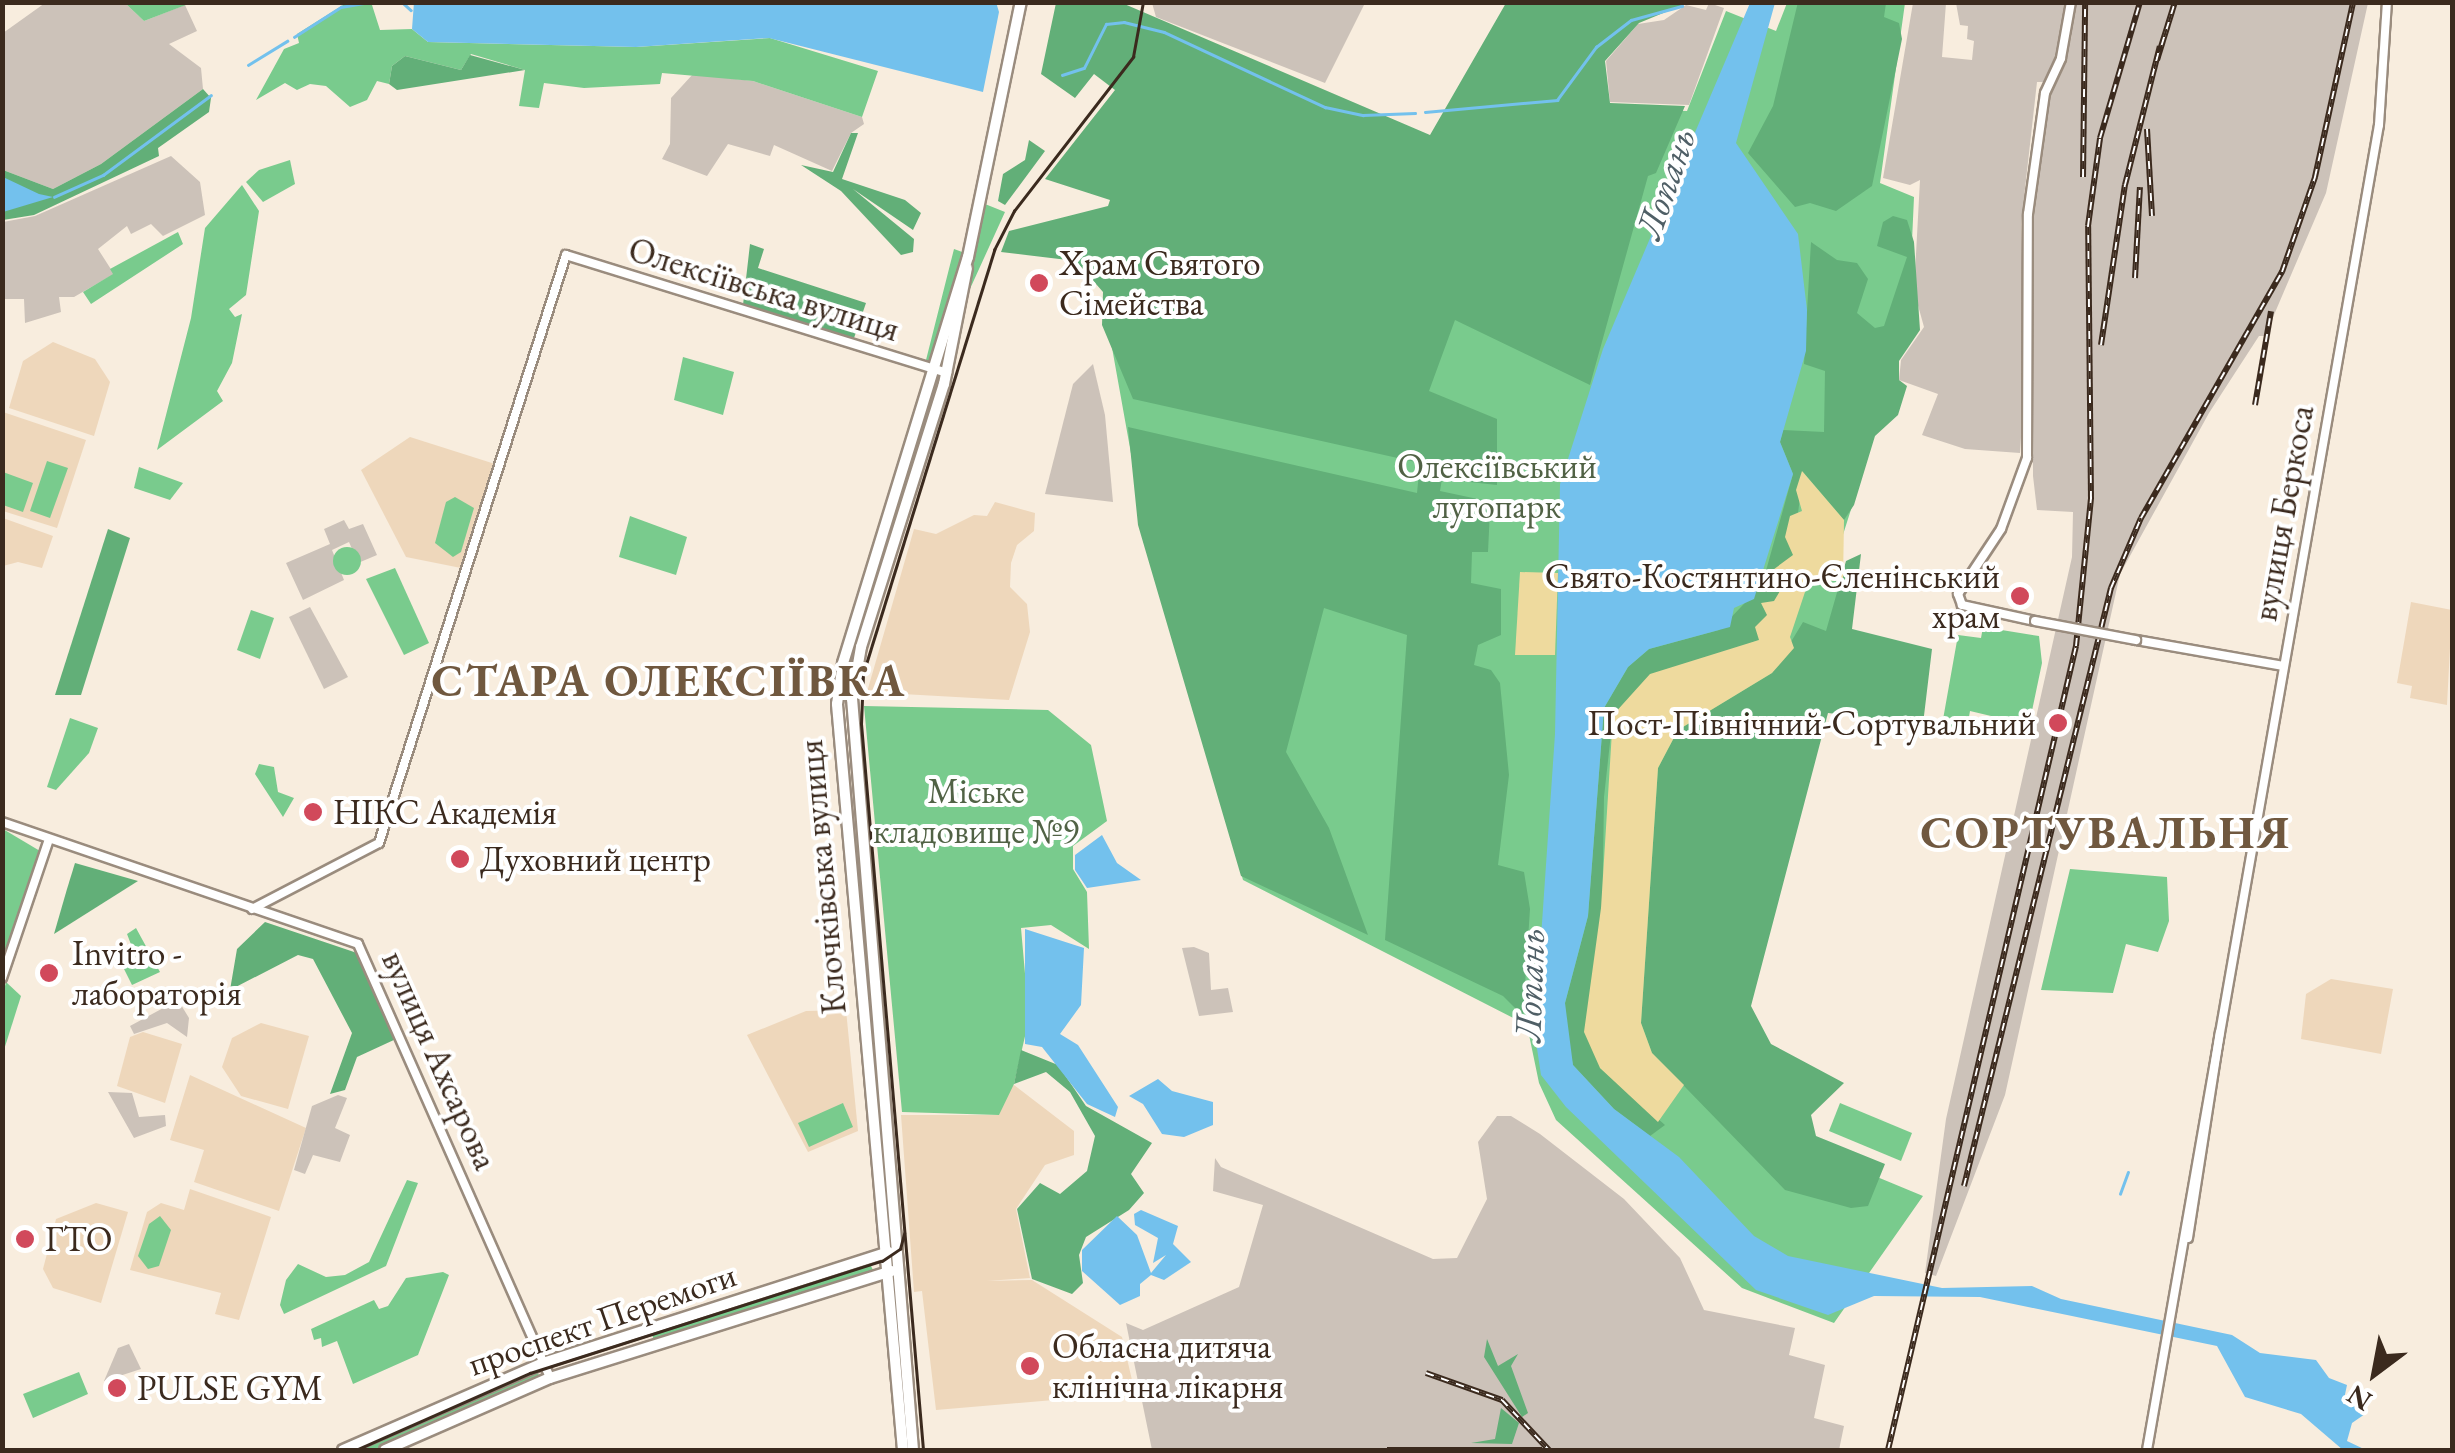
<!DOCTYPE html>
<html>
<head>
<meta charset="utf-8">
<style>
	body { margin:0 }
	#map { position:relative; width:2455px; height:1453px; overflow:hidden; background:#f8edde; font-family:"EB Garamond",serif }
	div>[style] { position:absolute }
	.built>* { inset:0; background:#eed7bb }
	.industrial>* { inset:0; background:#ccc2b9 }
	.green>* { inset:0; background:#79cb8d }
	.round { border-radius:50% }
	.forest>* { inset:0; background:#62af78 }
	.sand>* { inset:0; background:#eeda9e }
	.water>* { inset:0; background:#73c1ed }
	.stream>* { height:2.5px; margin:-1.25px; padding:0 1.25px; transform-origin:1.25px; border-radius:1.25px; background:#73c1ed }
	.roads { filter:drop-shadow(2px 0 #9a8c7e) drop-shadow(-2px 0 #9a8c7e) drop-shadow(0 2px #9a8c7e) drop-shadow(0 -2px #9a8c7e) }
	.minor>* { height:8px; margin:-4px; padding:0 4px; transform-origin:4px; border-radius:4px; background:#fff }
	.major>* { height:10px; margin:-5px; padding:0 5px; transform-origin:5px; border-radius:5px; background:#fff }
	.tram>* { height:2.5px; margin:-1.25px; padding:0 1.25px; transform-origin:1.25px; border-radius:1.25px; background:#3b2a1e }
	.rail>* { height:6px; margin-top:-3px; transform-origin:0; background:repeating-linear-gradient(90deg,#fff 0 8px,#3b2a1e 0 16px); box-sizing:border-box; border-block:2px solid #3b2a1e }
	.bridges { filter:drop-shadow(2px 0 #9a8c7e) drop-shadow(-2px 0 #9a8c7e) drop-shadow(0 2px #9a8c7e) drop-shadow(0 -2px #9a8c7e) }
	.minor-bridge>* { height:8px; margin:-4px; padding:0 4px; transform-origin:4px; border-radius:4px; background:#fff }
	.dots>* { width:28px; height:28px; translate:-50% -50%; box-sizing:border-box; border:5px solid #fff; border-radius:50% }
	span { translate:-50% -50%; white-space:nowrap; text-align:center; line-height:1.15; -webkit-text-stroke:8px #fff; paint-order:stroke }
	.poi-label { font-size:35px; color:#3b2a1e }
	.left { translate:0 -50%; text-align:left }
	.right { translate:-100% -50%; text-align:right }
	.street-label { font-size:35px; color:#3b2a1e }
	.park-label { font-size:35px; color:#516245 }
	.water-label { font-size:38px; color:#4f5f66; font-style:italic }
	.district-label { font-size:45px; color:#70583f; font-weight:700; letter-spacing:2.5px }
	.frame { position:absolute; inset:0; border:5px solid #3b2a1e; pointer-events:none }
	.north { position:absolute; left:2325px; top:1323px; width:100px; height:100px; -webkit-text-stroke:8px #fff; paint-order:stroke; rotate:212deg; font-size:28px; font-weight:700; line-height:40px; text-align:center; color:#3b2a1e }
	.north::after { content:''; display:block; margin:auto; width:35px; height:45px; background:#3b2a1e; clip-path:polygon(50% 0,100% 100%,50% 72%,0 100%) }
</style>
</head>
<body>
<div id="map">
	<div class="built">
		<div style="clip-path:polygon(53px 342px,95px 359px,110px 382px,94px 436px,9px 408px,23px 361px)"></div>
		<div style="clip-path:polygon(3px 412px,86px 440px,57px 528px,3px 511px)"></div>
		<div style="clip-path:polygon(410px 437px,495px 464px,461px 568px,406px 557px,361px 470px)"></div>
		<div style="clip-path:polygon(995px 502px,1035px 513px,1034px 531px,1017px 545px,1011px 563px,1010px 587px,1027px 604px,1030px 632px,1009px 700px,867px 692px,914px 529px,936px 534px,974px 515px,987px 516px)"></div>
		<div style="clip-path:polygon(3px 518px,53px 536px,42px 568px,18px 562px,3px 566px)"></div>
		<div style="clip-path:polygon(2411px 602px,2452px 610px,2447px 705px,2410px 698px,2412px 686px,2397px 683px)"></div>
		<div style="clip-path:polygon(2331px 979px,2393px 989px,2381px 1054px,2301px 1039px,2306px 994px)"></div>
		<div style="clip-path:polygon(846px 1010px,858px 1131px,808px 1152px,747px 1035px,806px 1011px)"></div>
		<div style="clip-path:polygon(261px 1023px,309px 1036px,288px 1109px,241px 1096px,222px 1067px,232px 1038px)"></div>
		<div style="clip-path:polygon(143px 1032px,182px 1044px,165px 1103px,117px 1086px,130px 1037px)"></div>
		<div style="clip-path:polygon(190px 1075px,306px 1128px,279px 1211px,194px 1182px,204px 1150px,170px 1140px)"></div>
		<div style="clip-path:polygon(1014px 1085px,1074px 1131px,1074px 1155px,1045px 1165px,1016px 1209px,1030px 1278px,987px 1281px,1032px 1280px,1122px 1337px,1135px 1393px,936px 1410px,922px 1291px,914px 1292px,901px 1115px,999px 1115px,1005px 1088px)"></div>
		<div style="clip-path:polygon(190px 1189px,271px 1217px,239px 1320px,215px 1314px,221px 1293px,130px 1270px,147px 1212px,161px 1203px,184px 1210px)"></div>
		<div style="clip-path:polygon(96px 1203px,128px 1212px,101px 1303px,53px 1288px,43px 1269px,56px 1219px)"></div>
	</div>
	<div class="industrial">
		<div style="clip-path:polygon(45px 3px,125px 3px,144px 21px,185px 5px,197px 31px,169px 44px,201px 68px,203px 89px,101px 164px,53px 189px,3px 170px,3px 33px)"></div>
		<div style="clip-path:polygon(1152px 3px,1152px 2px,1365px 3px,1325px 83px,1156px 17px)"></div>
		<div style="clip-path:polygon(1709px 3px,1724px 8px,1689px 105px,1610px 102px,1606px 61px,1638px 24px,1664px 20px,1686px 5px,1706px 10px)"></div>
		<div style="clip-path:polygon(1913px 3px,1946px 3px,1942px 57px,1972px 60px,1974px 41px,1967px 39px,1968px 26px,1960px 25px,1956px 3px,2068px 3px,2059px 54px,2046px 82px,2037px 82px,2021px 224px,2025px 376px,2020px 453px,1965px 449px,1922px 435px,1938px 394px,1899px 380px,1901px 360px,1924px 327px,1914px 291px,1920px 180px,1910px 185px,1883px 178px)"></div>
		<div style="clip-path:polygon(2074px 3px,2368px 3px,2326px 193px,2265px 336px,2259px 336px,2209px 413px,2120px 574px,2005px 1095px,1936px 1276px,1925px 1273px,1946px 1119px,2072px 557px,2073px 512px,2037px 510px,2033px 476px,2032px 214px,2045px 105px,2071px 39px)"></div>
		<div style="clip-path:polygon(693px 74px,753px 81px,862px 117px,864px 124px,851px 133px,832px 171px,774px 145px,770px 156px,728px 144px,707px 176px,662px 159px,670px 144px,671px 98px)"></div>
		<div style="clip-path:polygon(171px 156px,200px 182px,205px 215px,163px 236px,151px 224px,131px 234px,127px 226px,98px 249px,114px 274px,74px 297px,59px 297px,61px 312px,25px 323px,24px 299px,3px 299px,3px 222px,35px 216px)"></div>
		<div style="clip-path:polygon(1093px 364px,1105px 415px,1113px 502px,1045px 494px,1073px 384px)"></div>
		<div style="clip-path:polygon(344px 520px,349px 529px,363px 524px,377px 555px,358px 563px,349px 542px,332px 550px,344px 580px,303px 600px,286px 563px,330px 544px,324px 529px)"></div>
		<div style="clip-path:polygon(310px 607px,348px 677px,324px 689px,289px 617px)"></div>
		<div style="clip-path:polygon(1194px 947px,1209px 953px,1211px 990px,1228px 988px,1233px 1012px,1199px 1016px,1182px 948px)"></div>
		<div style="clip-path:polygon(178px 1000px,189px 1018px,187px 1037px,167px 1023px,134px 1034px,130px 1026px)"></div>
		<div style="clip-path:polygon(108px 1092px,132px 1093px,139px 1117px,165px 1115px,166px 1126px,134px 1138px)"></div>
		<div style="clip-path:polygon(338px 1095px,347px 1098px,335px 1128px,350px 1135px,340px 1162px,313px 1155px,305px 1174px,294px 1170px,312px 1106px)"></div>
		<div style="clip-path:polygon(1497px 1116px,1511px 1116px,1540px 1134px,1624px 1199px,1680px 1258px,1704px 1310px,1795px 1328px,1789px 1355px,1825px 1365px,1814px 1418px,1844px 1426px,1839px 1450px,1152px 1450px,1126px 1323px,1143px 1330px,1239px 1287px,1263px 1205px,1213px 1191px,1215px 1158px,1221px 1167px,1433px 1259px,1457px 1258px,1487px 1199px,1478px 1142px)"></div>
		<div style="clip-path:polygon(129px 1344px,141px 1369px,104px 1381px,118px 1348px)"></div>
	</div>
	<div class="green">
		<div style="clip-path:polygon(348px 2px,390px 3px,372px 5px,380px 30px,412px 29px,428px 42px,636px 47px,770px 38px,878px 71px,862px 117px,753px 81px,662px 73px,660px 84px,584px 88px,544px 83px,539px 108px,519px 106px,525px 70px,471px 54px,461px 70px,405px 56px,392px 66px,389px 84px,377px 81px,367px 100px,350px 107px,326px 86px,310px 84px,297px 90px,285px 83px,256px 100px,284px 49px,299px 43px,297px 34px)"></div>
		<div style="clip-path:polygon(125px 3px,191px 3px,144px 21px)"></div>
		<div style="clip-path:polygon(1787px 3px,1905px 3px,1880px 183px,1914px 197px,1908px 330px,1841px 541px,1840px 632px,1737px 1017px,1812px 1150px,1923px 1196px,1834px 1323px,1742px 1288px,1556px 1120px,1539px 1083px,1527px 1025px,1243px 880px,1144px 526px,1109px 331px,1446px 141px,1603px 109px,1687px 111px,1726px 11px,1776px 31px)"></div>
		<div style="clip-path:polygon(290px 160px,295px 184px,263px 202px,246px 182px,259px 170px)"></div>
		<div style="clip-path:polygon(242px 185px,259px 211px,246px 295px,229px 309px,235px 317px,242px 314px,232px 363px,217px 391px,223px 401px,157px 450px,191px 318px,205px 228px)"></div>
		<div style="clip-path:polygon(980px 202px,1005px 212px,964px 302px,947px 373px,924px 368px,954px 249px,965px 253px)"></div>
		<div style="clip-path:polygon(178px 232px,183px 244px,91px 304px,83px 292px,113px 274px,110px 269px)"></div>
		<div style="clip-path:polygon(683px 357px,734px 372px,723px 415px,674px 400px)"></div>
		<div style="clip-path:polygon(47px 461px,68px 468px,50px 518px,30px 511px)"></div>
		<div style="clip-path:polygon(139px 467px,183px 483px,170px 500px,134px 488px)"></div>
		<div style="clip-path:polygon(3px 472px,33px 483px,23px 512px,3px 505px)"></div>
		<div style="clip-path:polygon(455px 497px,474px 508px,461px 552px,453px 557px,435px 543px,446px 502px)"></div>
		<div style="clip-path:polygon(630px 516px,687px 537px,676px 575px,619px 557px)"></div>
		<div class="round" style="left:333px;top:547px;width:28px;height:28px"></div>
		<div style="clip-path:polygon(395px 568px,429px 643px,404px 655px,366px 579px)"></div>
		<div style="clip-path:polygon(251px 610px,274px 618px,260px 659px,237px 650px)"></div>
		<div style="clip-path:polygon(1983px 627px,2039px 636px,2042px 663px,2029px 725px,1970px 711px,1967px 729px,1942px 725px,1958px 635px,1981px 638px)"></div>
		<div style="clip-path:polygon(864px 706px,1048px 710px,1091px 745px,1107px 821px,1073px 846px,1073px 869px,1087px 892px,1089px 949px,1051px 925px,1021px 928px,1029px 1019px,1014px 1084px,999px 1115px,902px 1112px)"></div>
		<div style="clip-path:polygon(70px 718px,98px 728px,89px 753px,56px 790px,47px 787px)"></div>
		<div style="clip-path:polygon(259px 764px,274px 767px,278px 792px,294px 798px,283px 817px,255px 774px)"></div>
		<div style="clip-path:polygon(3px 829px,40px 851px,3px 968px)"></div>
		<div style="clip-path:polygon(2070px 869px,2167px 877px,2169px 921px,2158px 952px,2126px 944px,2113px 993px,2041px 990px)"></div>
		<div style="clip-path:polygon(136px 928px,160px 972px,132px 985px,123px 967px,137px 960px,127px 934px)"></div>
		<div style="clip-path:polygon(6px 982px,21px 996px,3px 1053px,3px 994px)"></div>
		<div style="clip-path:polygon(843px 1103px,853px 1127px,809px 1147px,798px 1123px)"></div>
		<div style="clip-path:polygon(1840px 1103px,1912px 1133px,1901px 1161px,1829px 1131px)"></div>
		<div style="clip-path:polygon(407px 1180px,418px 1183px,386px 1266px,284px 1314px,280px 1305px,286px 1280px,298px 1264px,326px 1277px,345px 1275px,369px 1262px)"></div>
		<div style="clip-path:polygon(160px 1216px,171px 1230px,159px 1266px,148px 1269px,138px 1256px,149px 1224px)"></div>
		<div style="clip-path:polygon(870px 1264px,874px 1272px,654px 1341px,651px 1331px)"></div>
		<div style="clip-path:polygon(443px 1272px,449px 1275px,418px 1355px,353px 1384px,337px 1341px,322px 1347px,321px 1338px,314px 1340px,311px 1329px,374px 1300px,379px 1309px,388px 1306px,406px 1278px)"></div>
		<div style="clip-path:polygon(536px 1368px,540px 1378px,376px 1450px,346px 1450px)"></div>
		<div style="clip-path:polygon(79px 1372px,88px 1394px,33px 1418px,23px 1394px)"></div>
	</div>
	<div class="forest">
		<div style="clip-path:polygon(1798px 2px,1886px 3px,1884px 17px,1899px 23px,1902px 39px,1872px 186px,1836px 211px,1810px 203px,1795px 207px,1748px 153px,1773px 106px)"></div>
		<div style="clip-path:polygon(1056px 3px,1122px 3px,1430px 135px,1506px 3px,1685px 4px,1639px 23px,1605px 61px,1610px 103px,1685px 106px,1656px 173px,1648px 176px,1590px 385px,1455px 320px,1429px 391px,1497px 419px,1497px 485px,1442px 479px,1440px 491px,1487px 501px,1490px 510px,1488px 552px,1472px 552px,1471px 583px,1501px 589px,1501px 635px,1478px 645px,1474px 665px,1491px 670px,1500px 683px,1509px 775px,1498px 865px,1524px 872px,1530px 909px,1523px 1016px,1503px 996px,1385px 940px,1407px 635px,1324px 608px,1286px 752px,1329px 828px,1368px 935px,1241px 876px,1138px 525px,1128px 427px,1417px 493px,1420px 463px,1133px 399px,1102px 325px,1103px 292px,1076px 261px,1001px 252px,1009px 231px,1108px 206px,1110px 200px,1045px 179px,1115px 90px,1094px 74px,1075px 98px,1041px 74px)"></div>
		<div style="clip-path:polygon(470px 55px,525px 70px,397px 90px,389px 84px,392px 66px,405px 56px,461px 70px)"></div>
		<div style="clip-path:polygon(203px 89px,211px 98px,209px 112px,158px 148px,159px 156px,34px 215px,3px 220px,3px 170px,53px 189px,101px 164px)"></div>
		<div style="clip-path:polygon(851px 133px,858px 133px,842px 179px,905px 200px,921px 213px,913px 230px,853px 189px,914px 239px,913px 252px,901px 255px,841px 191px,801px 165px,833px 172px)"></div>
		<div style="clip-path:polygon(1029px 140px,1045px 151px,1005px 205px,998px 201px,1003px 174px,1025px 160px)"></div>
		<div style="clip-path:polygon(1893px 216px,1907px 220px,1914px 242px,1920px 330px,1899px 361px,1899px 380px,1907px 386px,1898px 415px,1875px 436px,1854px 505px,1844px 520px,1803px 472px,1793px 555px,1773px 585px,1780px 591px,1759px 640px,1713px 657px,1613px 715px,1604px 797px,1600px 1068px,1665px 1125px,1650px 1136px,1614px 1109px,1573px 1065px,1566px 1031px,1565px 1003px,1588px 916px,1604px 708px,1628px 667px,1649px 649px,1719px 630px,1762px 585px,1793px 474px,1780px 442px,1783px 430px,1824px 432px,1825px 371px,1804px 364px,1811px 242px,1837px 260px,1857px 263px,1868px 279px,1857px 313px,1875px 328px,1884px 326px,1907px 257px,1877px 246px,1883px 222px)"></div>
		<div style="clip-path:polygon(750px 244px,764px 249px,758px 268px,866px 303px,853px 341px,743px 305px)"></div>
		<div style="clip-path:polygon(108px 529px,130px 538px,81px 695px,55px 695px)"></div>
		<div style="clip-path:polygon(1861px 554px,1852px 629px,1932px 649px,1923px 724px,1828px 713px,1751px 1006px,1771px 1044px,1844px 1083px,1811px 1115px,1816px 1136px,1885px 1164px,1868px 1206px,1851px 1208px,1785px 1190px,1652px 1053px,1641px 1023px,1658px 768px,1678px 730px,1772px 673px,1803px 622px,1826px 631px,1846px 561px)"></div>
		<div style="clip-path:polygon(75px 863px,138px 881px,54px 934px,67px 889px)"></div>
		<div style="clip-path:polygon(265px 922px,357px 953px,396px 1039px,357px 1057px,345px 1090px,330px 1094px,352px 1033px,313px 959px,298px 955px,230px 990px,237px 949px)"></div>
		<div style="clip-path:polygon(1021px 1050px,1058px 1065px,1086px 1106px,1152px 1143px,1131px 1174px,1144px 1193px,1129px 1210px,1086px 1237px,1079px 1255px,1083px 1283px,1072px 1294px,1032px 1279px,1017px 1209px,1040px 1183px,1060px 1194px,1087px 1171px,1095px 1136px,1070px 1092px,1046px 1072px,1014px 1084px)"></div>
		<div style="clip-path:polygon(1487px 1339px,1498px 1366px,1518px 1354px,1511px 1366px,1528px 1413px,1522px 1417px,1484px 1357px)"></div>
		<div style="clip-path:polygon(1501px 1408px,1519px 1423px,1512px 1444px,1471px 1443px,1495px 1439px)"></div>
	</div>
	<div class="sand">
		<div style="clip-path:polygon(1802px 471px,1844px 520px,1843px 581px,1809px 580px,1790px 637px,1794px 648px,1772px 673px,1678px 730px,1658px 768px,1641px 1023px,1652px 1053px,1684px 1085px,1658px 1122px,1600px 1068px,1584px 1032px,1601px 908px,1613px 715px,1650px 674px,1759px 640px,1755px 627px,1767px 615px,1761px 603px,1774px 601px,1780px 591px,1764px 582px,1766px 575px,1793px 555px,1785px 537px,1790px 516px,1802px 511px,1796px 490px)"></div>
		<div style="clip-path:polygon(1520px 572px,1558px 573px,1555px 655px,1515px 655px)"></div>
	</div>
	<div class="water">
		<div style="clip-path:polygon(414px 2px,996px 2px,999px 12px,983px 92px,769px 38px,636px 47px,428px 42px,412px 29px)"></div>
		<div style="clip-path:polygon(1750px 3px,1775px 3px,1736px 143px,1798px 234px,1807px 310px,1806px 351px,1780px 442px,1793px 474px,1754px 599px,1734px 608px,1730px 627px,1649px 649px,1628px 667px,1604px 708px,1588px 916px,1565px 1003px,1573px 1065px,1614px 1109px,1679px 1157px,1754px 1236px,1788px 1256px,1942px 1288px,2032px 1286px,2061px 1299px,2232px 1335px,2260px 1353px,2316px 1360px,2329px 1378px,2347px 1385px,2343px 1404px,2363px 1398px,2365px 1414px,2352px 1423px,2347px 1441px,2366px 1450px,2343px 1450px,2301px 1414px,2245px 1397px,2217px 1346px,1980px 1297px,1874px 1296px,1828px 1315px,1756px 1290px,1566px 1107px,1541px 1075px,1530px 1002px,1540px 952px,1555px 734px,1560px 484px,1603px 349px)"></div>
		<div style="clip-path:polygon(3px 177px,39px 194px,53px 197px,3px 212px)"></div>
		<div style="clip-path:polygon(1102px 835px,1117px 863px,1141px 880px,1087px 888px,1075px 870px,1075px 855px)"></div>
		<div style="clip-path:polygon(1025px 929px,1084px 948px,1081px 1005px,1060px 1034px,1078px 1045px,1118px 1107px,1115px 1117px,1087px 1104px,1042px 1047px,1025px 1044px)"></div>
		<div style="clip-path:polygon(1158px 1079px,1172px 1091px,1213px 1102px,1213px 1125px,1184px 1137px,1162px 1134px,1143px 1104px,1129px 1096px)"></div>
		<div style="clip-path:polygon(1141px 1210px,1178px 1226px,1173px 1244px,1191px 1262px,1164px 1280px,1151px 1275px,1140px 1284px,1140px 1296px,1120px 1305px,1082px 1271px,1082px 1250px,1117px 1216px,1137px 1235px,1151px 1273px,1166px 1255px,1153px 1263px,1158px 1238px,1135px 1225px,1134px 1214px)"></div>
	</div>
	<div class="stream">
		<div style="left:402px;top:2px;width:12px;rotate:42deg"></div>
		<div style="left:294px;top:37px;width:56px;rotate:-32.6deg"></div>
		<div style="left:341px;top:7px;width:27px;rotate:-10deg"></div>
		<div style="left:248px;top:65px;width:46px;rotate:-31.6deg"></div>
		<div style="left:1062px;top:75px;width:23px;rotate:-18deg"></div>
		<div style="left:1084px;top:68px;width:49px;rotate:-63.4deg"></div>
		<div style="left:1106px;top:24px;width:18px;rotate:-6deg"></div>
		<div style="left:1124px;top:22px;width:41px;rotate:14deg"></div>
		<div style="left:1164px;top:32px;width:178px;rotate:25deg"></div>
		<div style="left:1325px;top:107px;width:39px;rotate:12deg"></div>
		<div style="left:1363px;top:115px;width:52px;rotate:-2.2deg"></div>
		<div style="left:1425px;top:112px;width:133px;rotate:-5.2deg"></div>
		<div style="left:1557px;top:100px;width:66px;rotate:-53.7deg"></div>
		<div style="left:1596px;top:47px;width:44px;rotate:-37.6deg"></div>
		<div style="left:1631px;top:20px;width:53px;rotate:-15.4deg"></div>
		<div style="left:54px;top:197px;width:54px;rotate:-24.2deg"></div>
		<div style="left:103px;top:175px;width:134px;rotate:-36.5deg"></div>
		<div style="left:2120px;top:1194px;width:23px;rotate:-70deg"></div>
	</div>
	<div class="roads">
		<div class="minor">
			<div style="left:2035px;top:621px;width:75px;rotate:-167.6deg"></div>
			<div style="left:1962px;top:605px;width:12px;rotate:-110deg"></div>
			<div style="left:1958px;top:594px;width:78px;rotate:-56.5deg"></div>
			<div style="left:2001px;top:529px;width:76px;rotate:-69.9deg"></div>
			<div style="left:2027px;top:458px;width:244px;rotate:-89.8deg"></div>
			<div style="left:2028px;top:214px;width:122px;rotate:-82deg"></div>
			<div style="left:2045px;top:93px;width:38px;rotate:-65deg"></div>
			<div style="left:2061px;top:58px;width:57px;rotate:-79.9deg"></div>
			<div style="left:2136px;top:640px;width:150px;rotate:10deg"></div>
			<div style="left:2px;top:822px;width:376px;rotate:18.9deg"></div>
			<div style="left:358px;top:944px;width:475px;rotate:66.1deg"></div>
			<div style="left:252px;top:909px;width:143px;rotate:-27.5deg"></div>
			<div style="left:379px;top:843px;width:617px;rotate:-72.36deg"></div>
			<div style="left:566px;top:255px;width:399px;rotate:17.2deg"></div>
			<div style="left:2px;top:978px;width:144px;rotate:-71.3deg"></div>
			<div style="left:2188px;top:1238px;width:208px;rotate:-81.2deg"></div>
			<div style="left:2147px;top:1450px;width:1345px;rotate:-80.07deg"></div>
			<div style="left:2379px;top:125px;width:123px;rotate:-86.3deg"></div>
		</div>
		<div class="major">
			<div style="left:343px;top:1450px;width:218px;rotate:-23.5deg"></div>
			<div style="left:543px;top:1363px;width:363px;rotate:-17.8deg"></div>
			<div style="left:385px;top:1450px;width:180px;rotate:-23.6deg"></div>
			<div style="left:550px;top:1378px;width:358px;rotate:-17.4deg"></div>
			<div style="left:903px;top:1450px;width:749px;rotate:-95.06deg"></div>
			<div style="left:837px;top:704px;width:41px;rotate:-81.7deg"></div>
			<div style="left:843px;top:663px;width:425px;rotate:-72.9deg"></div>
			<div style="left:968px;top:257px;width:260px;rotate:-78.3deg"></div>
			<div style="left:913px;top:1450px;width:753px;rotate:-94.64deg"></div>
			<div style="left:852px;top:699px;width:53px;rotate:-80.2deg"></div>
			<div style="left:861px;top:647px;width:276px;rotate:-72.5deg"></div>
			<div style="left:944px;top:384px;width:118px;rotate:-78.8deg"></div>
		</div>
	</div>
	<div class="tram">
		<div style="left:356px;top:1450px;width:190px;rotate:-23.9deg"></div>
		<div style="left:530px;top:1373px;width:369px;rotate:-17.7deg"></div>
		<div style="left:882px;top:1261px;width:22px;rotate:-34deg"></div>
		<div style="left:900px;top:1249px;width:16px;rotate:-75deg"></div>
		<div style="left:923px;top:1450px;width:729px;rotate:-94.88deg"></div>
		<div style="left:861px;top:724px;width:50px;rotate:-87.7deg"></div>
		<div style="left:863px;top:674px;width:444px;rotate:-72.8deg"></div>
		<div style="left:994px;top:250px;width:44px;rotate:-62.9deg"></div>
		<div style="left:1014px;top:211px;width:195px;rotate:-52.3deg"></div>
		<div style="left:1133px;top:57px;width:56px;rotate:-79.7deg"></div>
	</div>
	<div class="rail">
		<div style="left:2157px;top:60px;width:61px;rotate:-72.8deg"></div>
		<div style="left:2147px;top:129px;width:87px;rotate:86.7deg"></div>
		<div style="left:2083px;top:177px;width:175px;rotate:-89.3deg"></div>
		<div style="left:2135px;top:278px;width:91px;rotate:-86.9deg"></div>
		<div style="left:2101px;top:345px;width:162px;rotate:-81.5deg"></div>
		<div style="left:2125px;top:185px;width:143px;rotate:-75.9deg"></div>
		<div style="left:2255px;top:405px;width:95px;rotate:-80.3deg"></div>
		<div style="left:1964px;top:1186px;width:616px;rotate:-76.19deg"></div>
		<div style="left:2111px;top:588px;width:76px;rotate:-66.8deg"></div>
		<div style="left:2141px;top:518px;width:284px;rotate:-60.2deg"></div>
		<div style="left:2282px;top:272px;width:101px;rotate:-70.8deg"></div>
		<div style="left:2315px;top:177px;width:179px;rotate:-77.7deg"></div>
		<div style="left:1426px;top:1373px;width:81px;rotate:19.6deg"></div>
		<div style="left:1502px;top:1400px;width:69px;rotate:46.8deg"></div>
		<div style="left:1387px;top:1450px;width:155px"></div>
		<div style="left:1888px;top:1450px;width:826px;rotate:-76.84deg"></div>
		<div style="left:2076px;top:646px;width:148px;rotate:-84.2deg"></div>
		<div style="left:2091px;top:499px;width:273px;rotate:-90.6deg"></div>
		<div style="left:2088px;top:226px;width:89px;rotate:-82.2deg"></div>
		<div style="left:2100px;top:138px;width:142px;rotate:-73.6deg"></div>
	</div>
	<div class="bridges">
		<div class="minor-bridge">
			<div style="left:2035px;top:621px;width:103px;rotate:10.7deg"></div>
		</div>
	</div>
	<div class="dots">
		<div style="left:1039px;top:283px;background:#d1495b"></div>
		<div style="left:2020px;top:596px;background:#d1495b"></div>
		<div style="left:2058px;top:723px;background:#d1495b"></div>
		<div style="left:313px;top:812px;background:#d1495b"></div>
		<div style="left:460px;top:859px;background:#d1495b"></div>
		<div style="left:49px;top:973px;background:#d1495b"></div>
		<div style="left:25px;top:1239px;background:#d1495b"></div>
		<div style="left:1030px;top:1366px;background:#d1495b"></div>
		<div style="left:117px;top:1388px;background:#d1495b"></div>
	</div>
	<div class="poi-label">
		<span class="left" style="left:1059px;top:283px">Храм Святого<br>Сімейства</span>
		<span class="right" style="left:2000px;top:596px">Свято-Костянтино-Єленінський<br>храм</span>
		<span class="right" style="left:2036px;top:723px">Пост-Північний-Сортувальний</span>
		<span class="left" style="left:333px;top:812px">НІКС Академія</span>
		<span class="left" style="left:480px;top:859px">Духовний центр</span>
		<span class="left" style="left:72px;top:973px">Invitro -<br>лабораторія</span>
		<span class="left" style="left:45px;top:1239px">ГТО</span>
		<span class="left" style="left:1052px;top:1366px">Обласна дитяча<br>клінічна лікарня</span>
		<span class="left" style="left:137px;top:1388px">PULSE GYM</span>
	</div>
	<div class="street-label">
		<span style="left:764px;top:289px;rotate:17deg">Олексіївська вулиця</span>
		<span style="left:2283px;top:513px;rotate:-80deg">вулиця Беркоса</span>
		<span style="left:822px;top:877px;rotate:-95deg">Клочківська вулиця</span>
		<span style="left:440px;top:1060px;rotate:66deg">вулиця Ахсарова</span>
		<span style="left:602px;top:1319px;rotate:-19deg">проспект Перемоги</span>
	</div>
	<div class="park-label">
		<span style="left:1497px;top:486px">Олексіївський<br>лугопарк</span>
		<span style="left:976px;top:811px">Міське<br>кладовище №9</span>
	</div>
	<div class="water-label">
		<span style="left:1665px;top:183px;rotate:-71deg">Лопань</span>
		<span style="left:1529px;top:985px;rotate:-88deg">Лопань</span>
	</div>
	<div class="district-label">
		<span style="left:669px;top:681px">СТАРА ОЛЕКСІЇВКА</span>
		<span style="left:2106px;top:833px">СОРТУВАЛЬНЯ</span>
	</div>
	<div class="frame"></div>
	<div class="north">N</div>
</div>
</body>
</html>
